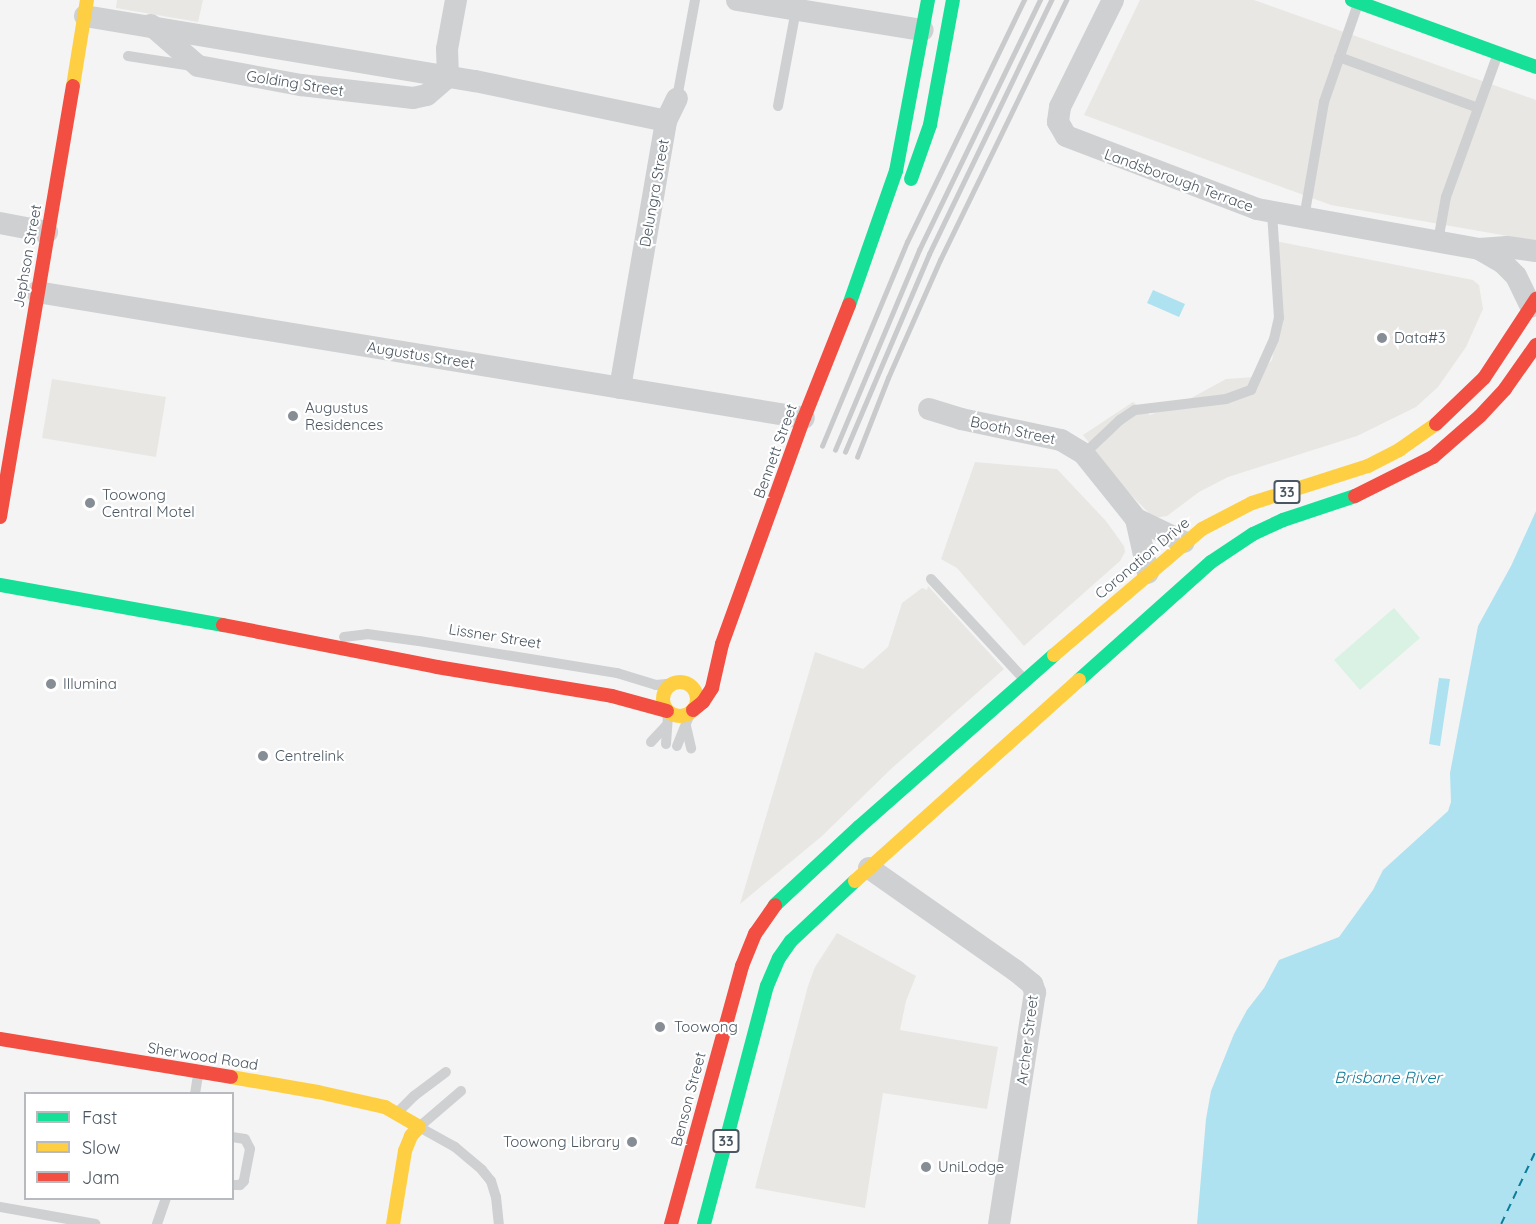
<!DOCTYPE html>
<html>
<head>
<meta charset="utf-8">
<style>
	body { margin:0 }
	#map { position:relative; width:1536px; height:1224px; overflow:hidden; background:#f4f4f4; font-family:Quicksand,sans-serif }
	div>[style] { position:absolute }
	.commercial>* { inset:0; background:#e8e7e3 }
	.green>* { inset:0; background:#d9f2e3 }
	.water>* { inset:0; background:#aee2f0 }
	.ferry>* { height:1.5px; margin-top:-0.75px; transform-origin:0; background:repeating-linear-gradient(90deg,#0c7c9b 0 8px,transparent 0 14px) }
	.lane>* { height:10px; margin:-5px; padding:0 5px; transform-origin:5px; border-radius:5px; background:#ced0d2 }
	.street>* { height:22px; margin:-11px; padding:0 11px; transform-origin:11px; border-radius:11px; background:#ced0d2 }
	.fast>* { height:14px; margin:-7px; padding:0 7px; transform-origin:7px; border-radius:7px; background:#16e098 }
	.slow>* { height:14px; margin:-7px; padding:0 7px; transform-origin:7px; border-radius:7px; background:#ffcf43 }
	.slow>.ring { margin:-7px; padding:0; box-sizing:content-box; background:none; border:14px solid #ffcf43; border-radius:50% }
	.jam>* { height:14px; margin:-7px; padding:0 7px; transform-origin:7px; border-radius:7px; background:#f24e42 }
	.rail>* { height:4.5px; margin:-2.25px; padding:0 2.25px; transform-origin:2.25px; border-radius:2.25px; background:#c9cacc }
	.dots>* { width:16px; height:16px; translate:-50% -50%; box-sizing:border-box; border:3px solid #fff; border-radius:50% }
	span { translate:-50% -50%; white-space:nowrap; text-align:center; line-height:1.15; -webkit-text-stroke:4.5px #fff; paint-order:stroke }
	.shield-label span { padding:2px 4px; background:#fff; border:2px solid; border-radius:4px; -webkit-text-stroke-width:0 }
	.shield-label { font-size:14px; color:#4a5661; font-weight:700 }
	.street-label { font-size:15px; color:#4a5661 }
	.poi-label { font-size:15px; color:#4a5661 }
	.left { translate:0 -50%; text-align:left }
	.right { translate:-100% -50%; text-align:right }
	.water-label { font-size:16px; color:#0c7c9b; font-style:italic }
	.legend { position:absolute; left:24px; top:1092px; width:210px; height:108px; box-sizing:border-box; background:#fff; border:2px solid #b7bbc0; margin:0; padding:8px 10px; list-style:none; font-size:18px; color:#4a5661 }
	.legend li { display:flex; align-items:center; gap:12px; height:30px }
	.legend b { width:30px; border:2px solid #b7bbc0 }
</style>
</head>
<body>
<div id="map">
	<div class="commercial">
		<div style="clip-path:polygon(117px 0,203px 0,198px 22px,116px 8px)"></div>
		<div style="clip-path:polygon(1140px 0,1254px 0,1536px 100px,1536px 241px,1331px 205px,1084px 115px)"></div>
		<div style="clip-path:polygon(1270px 240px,1473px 280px,1479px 285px,1483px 309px,1466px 347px,1438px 387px,1416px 407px,1357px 436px,1228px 477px,1199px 492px,1167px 516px,1154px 518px,1123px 487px,1083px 435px,1133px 402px,1150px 415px,1184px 402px,1226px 379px,1255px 377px,1272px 360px,1277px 334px)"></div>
		<div style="clip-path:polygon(52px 379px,166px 397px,156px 457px,42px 438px)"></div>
		<div style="clip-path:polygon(975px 462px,1057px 469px,1106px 521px,1124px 546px,1125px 552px,1120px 561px,1024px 646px,957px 568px,941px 559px)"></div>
		<div style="clip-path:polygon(928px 586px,1004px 669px,891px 769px,822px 836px,740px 904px,815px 652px,863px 669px,888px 647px,902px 603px,922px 588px,927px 590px)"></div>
		<div style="clip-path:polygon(837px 933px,916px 976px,906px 1001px,900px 1030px,998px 1047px,987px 1109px,883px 1093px,865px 1208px,755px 1188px,808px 986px,815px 967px)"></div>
	</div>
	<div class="green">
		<div style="clip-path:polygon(1394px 608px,1420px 638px,1360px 690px,1334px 660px)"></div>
	</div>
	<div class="water">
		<div style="clip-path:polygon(1153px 290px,1185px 304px,1179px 317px,1147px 303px)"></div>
		<div style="clip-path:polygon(1536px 511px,1536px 1224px,1197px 1224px,1206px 1119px,1211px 1091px,1234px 1034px,1247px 1010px,1264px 988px,1279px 960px,1339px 937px,1373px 890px,1383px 870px,1448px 811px,1451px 802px,1450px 773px,1478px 626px,1511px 566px)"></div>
		<div style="clip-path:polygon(1439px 678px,1450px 679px,1440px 746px,1429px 744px)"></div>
	</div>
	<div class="ferry">
		<div style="left:1501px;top:1224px;width:82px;rotate:-64.7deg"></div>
	</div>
	<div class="lane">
		<div style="left:128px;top:56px;width:65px;rotate:8.9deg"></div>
		<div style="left:1339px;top:57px;width:148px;rotate:20.1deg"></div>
		<div style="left:677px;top:98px;width:100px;rotate:-79.6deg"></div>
		<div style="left:778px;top:106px;width:98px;rotate:-79.4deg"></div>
		<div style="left:1304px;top:218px;width:118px;rotate:-80.2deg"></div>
		<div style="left:1324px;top:102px;width:104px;rotate:-70.9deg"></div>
		<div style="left:1438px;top:241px;width:45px;rotate:-79.7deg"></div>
		<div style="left:1446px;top:197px;width:150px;rotate:-70.1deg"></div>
		<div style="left:1084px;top:454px;width:50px;rotate:-43.4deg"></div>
		<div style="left:1120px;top:420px;width:18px;rotate:-34deg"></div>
		<div style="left:1135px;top:410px;width:92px;rotate:-6.9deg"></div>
		<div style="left:1226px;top:399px;width:27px;rotate:-20deg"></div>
		<div style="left:1251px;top:390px;width:56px;rotate:-65.7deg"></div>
		<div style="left:1274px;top:339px;width:22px;rotate:-77deg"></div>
		<div style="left:1279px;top:318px;width:106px;rotate:-93.8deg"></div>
		<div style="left:931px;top:579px;width:134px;rotate:47.1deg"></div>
		<div style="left:344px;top:637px;width:23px;rotate:-7deg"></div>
		<div style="left:367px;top:634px;width:52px;rotate:7.7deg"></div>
		<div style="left:419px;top:641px;width:201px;rotate:9.2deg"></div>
		<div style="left:617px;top:673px;width:41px;rotate:17.1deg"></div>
		<div style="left:656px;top:685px;width:18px;rotate:-6deg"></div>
		<div style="left:686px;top:726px;width:23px;rotate:77deg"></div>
		<div style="left:651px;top:742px;width:23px;rotate:-47deg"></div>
		<div style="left:666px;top:744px;width:30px;rotate:-86deg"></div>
		<div style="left:677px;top:746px;width:37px;rotate:-68deg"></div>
		<div style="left:461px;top:1091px;width:55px;rotate:139.4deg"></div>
		<div style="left:419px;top:1127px;width:41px;rotate:29.1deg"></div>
		<div style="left:455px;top:1147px;width:35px;rotate:40deg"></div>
		<div style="left:482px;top:1170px;width:14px;rotate:51deg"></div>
		<div style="left:491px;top:1181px;width:17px;rotate:73deg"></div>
		<div style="left:496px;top:1197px;width:27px;rotate:84deg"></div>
		<div style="left:195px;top:1094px;width:19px;rotate:-81deg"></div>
		<div style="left:399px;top:1111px;width:21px;rotate:-45deg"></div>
		<div style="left:414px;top:1096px;width:40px;rotate:-37deg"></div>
		<div style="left:232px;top:1137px;width:13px;rotate:9deg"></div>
		<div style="left:245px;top:1139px;width:11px;rotate:63deg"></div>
		<div style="left:250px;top:1149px;width:33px;rotate:101deg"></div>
		<div style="left:244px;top:1181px;width:6px;rotate:135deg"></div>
		<div style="left:240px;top:1185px;width:8px;rotate:180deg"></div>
		<div style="left:0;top:1207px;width:97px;rotate:10.1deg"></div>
		<div style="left:157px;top:1224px;width:28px;rotate:-71deg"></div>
	</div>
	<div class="street">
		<div style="left:737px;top:0;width:188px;rotate:9.2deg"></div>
		<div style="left:1113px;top:0;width:119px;rotate:116.4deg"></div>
		<div style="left:1060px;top:107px;width:15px;rotate:98deg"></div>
		<div style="left:1058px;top:122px;width:16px;rotate:60deg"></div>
		<div style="left:1066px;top:136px;width:204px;rotate:20.9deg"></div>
		<div style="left:1257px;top:209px;width:226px;rotate:10.2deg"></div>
		<div style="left:1479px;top:249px;width:28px;rotate:-4deg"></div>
		<div style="left:1507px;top:247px;width:29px;rotate:8deg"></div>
		<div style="left:85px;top:16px;width:395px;rotate:9.5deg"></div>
		<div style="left:475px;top:81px;width:195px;rotate:11.8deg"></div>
		<div style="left:151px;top:25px;width:62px;rotate:41.1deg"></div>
		<div style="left:198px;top:66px;width:105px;rotate:10.5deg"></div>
		<div style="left:301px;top:85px;width:113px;rotate:6.6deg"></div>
		<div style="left:413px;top:98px;width:14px;rotate:-12deg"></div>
		<div style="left:427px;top:95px;width:28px;rotate:-41deg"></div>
		<div style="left:448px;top:77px;width:28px;rotate:-92deg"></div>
		<div style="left:447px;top:49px;width:50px;rotate:-79.6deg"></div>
		<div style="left:0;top:223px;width:48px;rotate:10.8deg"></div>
		<div style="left:1479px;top:249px;width:28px;rotate:30deg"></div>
		<div style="left:1503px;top:263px;width:18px;rotate:45deg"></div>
		<div style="left:1516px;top:276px;width:34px;rotate:64deg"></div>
		<div style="left:37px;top:292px;width:777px;rotate:9.33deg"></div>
		<div style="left:620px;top:388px;width:271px;rotate:-80.2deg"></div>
		<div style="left:666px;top:121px;width:25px;rotate:-64deg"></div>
		<div style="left:929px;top:409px;width:34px;rotate:17deg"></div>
		<div style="left:961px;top:419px;width:102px;rotate:11.9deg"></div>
		<div style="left:1061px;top:440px;width:27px;rotate:31deg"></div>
		<div style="left:1084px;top:454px;width:83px;rotate:51.3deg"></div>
		<div style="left:1136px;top:519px;width:55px;rotate:77.5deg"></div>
		<div style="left:1136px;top:519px;width:53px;rotate:25.6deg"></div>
		<div style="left:869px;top:868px;width:179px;rotate:35deg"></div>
		<div style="left:1016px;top:971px;width:21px;rotate:39deg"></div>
		<div style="left:1032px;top:984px;width:9px;rotate:69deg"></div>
		<div style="left:1035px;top:992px;width:235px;rotate:98.8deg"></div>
	</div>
	<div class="fast">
		<div style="left:1352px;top:0;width:196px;rotate:20deg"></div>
		<div style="left:911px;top:179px;width:57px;rotate:-70.6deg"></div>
		<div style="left:930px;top:125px;width:127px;rotate:-79.6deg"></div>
		<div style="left:849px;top:305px;width:142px;rotate:-70.7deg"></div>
		<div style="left:896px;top:171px;width:174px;rotate:-79.4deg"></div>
		<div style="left:0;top:585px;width:227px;rotate:10.2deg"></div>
		<div style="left:1079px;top:680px;width:177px;rotate:-41.8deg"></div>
		<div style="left:1211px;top:562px;width:50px;rotate:-33.7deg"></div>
		<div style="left:1253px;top:534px;width:33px;rotate:-25deg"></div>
		<div style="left:1283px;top:520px;width:76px;rotate:-18.4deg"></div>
		<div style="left:775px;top:905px;width:115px;rotate:-42.9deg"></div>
		<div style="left:859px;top:827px;width:260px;rotate:-41.4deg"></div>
		<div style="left:704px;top:1224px;width:246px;rotate:-75.2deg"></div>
		<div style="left:767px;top:986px;width:30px;rotate:-67deg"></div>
		<div style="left:779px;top:958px;width:21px;rotate:-55deg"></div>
		<div style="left:791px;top:941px;width:88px;rotate:-43.2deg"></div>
	</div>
	<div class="slow">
		<div style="left:73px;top:86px;width:87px;rotate:-80.8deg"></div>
		<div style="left:1054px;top:655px;width:194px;rotate:-40.4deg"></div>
		<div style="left:1202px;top:529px;width:56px;rotate:-27.5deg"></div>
		<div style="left:1252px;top:503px;width:122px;rotate:-17.7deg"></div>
		<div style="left:1368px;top:466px;width:35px;rotate:-27deg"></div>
		<div style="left:1399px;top:450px;width:45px;rotate:-35.1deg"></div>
		<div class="ring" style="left:663px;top:682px;width:20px;height:20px"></div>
		<div style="left:855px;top:881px;width:301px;rotate:-41.9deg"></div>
		<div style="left:231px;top:1077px;width:88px;rotate:9.8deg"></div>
		<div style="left:318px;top:1092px;width:69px;rotate:12.6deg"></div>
		<div style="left:385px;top:1107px;width:39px;rotate:30deg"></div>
		<div style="left:419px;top:1127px;width:12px;rotate:132deg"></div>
		<div style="left:411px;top:1136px;width:16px;rotate:112deg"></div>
		<div style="left:405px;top:1151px;width:74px;rotate:99.3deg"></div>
	</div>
	<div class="jam">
		<div style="left:1436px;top:424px;width:66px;rotate:-43.8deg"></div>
		<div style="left:1484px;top:378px;width:95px;rotate:-56.6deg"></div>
		<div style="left:1355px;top:496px;width:87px;rotate:-26.6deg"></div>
		<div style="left:1433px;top:457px;width:62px;rotate:-41.1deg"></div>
		<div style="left:1480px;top:416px;width:37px;rotate:-47deg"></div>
		<div style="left:1505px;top:389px;width:54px;rotate:-54.8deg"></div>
		<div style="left:0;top:517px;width:437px;rotate:-80.4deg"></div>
		<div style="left:223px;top:625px;width:218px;rotate:11.1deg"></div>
		<div style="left:437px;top:667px;width:177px;rotate:9.4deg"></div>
		<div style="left:612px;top:696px;width:57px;rotate:15.3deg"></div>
		<div style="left:693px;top:710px;width:13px;rotate:-39deg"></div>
		<div style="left:703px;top:702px;width:17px;rotate:-57deg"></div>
		<div style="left:712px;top:688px;width:45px;rotate:-77.2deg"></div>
		<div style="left:722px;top:644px;width:240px;rotate:-70.1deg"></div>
		<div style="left:804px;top:418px;width:122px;rotate:-68.3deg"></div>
		<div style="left:0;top:1039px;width:234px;rotate:9.3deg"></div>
		<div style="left:671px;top:1224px;width:268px;rotate:-74.6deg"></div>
		<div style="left:742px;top:966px;width:35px;rotate:-68deg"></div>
		<div style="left:755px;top:934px;width:35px;rotate:-55deg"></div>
	</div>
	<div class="rail">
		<div style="left:822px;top:446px;width:221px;rotate:-67.4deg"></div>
		<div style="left:907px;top:242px;width:269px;rotate:-64.2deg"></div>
		<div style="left:835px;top:450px;width:217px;rotate:-67.2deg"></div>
		<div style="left:919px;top:250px;width:278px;rotate:-64.2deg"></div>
		<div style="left:845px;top:452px;width:215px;rotate:-67deg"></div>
		<div style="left:929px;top:254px;width:282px;rotate:-64.3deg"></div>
		<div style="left:857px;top:457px;width:85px;rotate:-68.6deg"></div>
		<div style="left:888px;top:378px;width:129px;rotate:-66.2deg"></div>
		<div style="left:940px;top:260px;width:289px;rotate:-64.1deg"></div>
	</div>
	<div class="dots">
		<div style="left:1382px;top:338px;background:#868d94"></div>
		<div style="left:293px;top:416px;background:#868d94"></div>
		<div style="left:90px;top:503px;background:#868d94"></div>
		<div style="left:51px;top:684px;background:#868d94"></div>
		<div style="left:263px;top:756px;background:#868d94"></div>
		<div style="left:660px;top:1027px;background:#868d94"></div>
		<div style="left:632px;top:1142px;background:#868d94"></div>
		<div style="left:926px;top:1167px;background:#868d94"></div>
	</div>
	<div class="shield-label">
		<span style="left:1287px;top:492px">33</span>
		<span style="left:726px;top:1141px">33</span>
	</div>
	<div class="street-label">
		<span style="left:295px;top:83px;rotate:9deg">Golding Street</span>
		<span style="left:1179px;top:180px;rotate:20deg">Landsborough Terrace</span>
		<span style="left:654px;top:193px;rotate:-80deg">Delungra Street</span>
		<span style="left:27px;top:256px;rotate:-80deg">Jephson Street</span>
		<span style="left:421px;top:355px;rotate:9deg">Augustus Street</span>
		<span style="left:1013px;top:430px;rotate:12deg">Booth Street</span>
		<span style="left:775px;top:451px;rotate:-70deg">Bennett Street</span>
		<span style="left:1142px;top:558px;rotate:-40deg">Coronation Drive</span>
		<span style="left:495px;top:636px;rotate:9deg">Lissner Street</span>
		<span style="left:1027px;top:1040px;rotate:-83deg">Archer Street</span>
		<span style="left:203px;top:1056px;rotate:9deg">Sherwood Road</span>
		<span style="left:688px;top:1099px;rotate:-75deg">Benson Street</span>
	</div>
	<div class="poi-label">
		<span class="left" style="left:1394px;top:338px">Data#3</span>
		<span class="left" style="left:305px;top:416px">Augustus<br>Residences</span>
		<span class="left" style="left:102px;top:503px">Toowong<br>Central Motel</span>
		<span class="left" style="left:63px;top:684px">Illumina</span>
		<span class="left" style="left:275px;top:756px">Centrelink</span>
		<span class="left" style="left:674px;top:1027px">Toowong</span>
		<span class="right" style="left:620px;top:1142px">Toowong Library</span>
		<span class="left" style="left:938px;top:1167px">UniLodge</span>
	</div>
	<div class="water-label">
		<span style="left:1388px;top:1077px">Brisbane River</span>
	</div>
	<ul class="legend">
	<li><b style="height:8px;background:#16e098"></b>Fast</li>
	<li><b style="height:8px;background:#ffcf43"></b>Slow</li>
	<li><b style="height:8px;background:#f24e42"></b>Jam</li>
	</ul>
</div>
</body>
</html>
